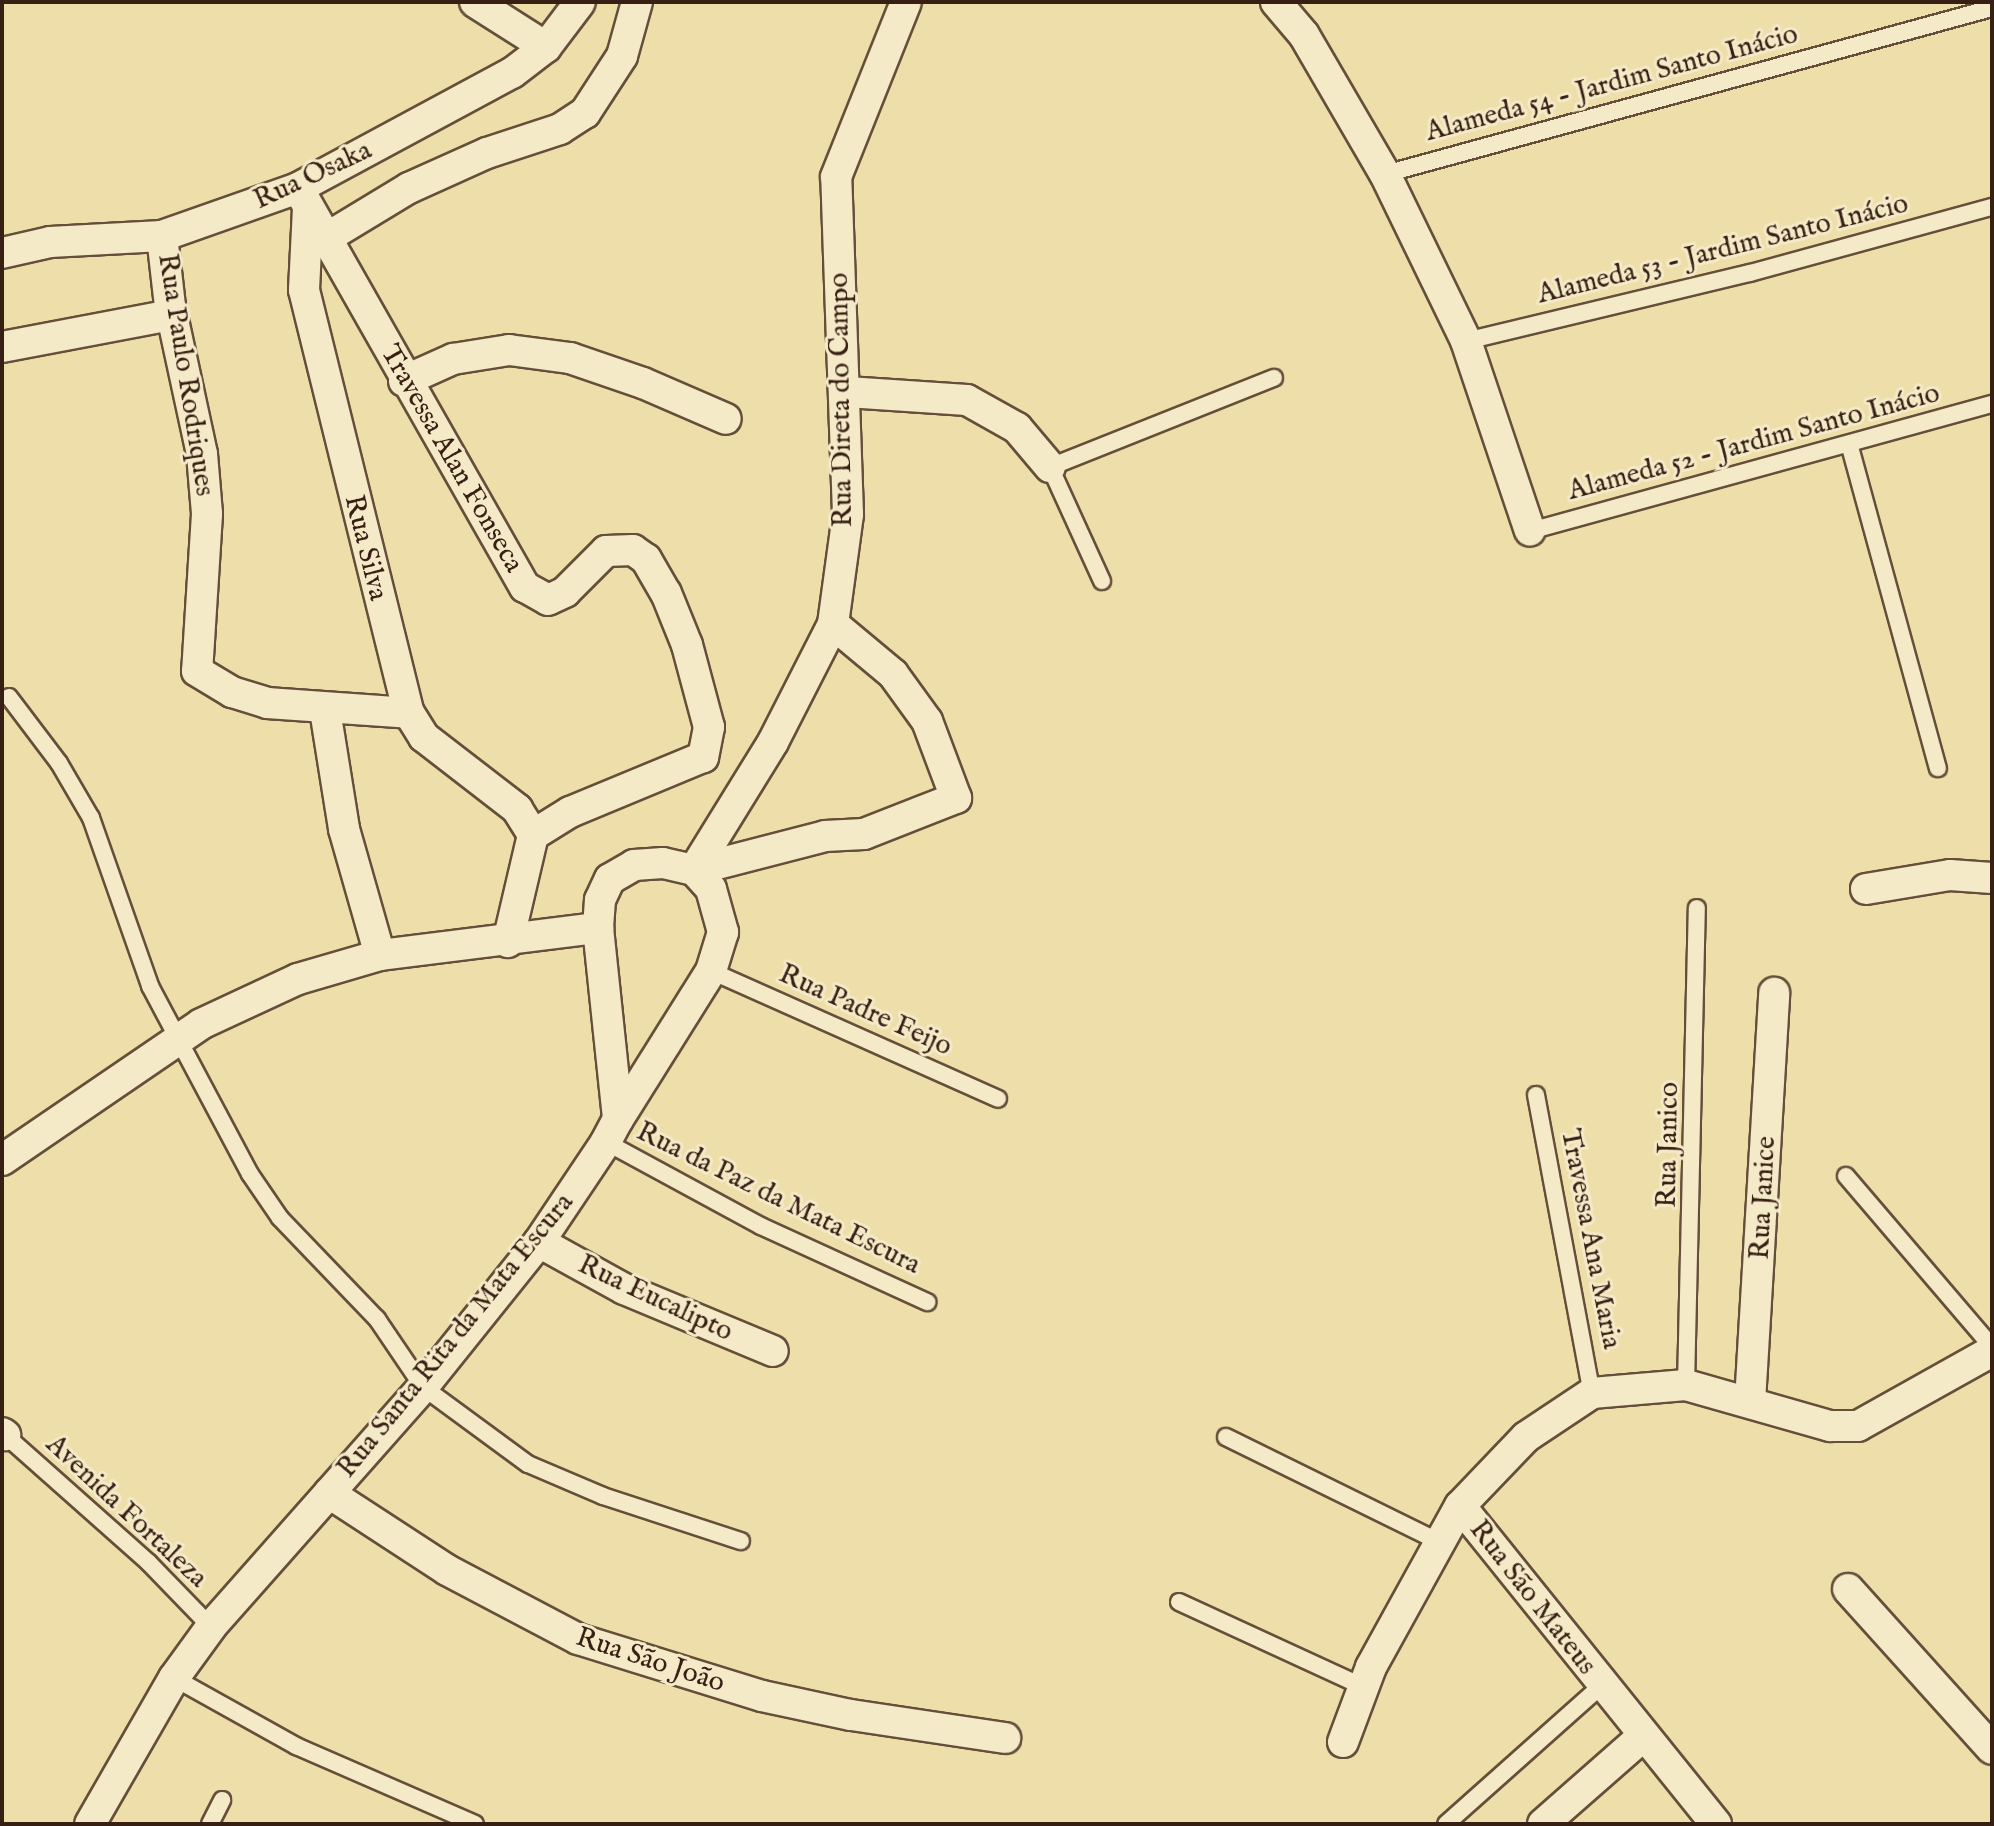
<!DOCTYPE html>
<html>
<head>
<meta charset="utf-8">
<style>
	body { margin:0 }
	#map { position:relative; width:1994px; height:1826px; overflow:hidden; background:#eedeaa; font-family:"IM FELL English",serif }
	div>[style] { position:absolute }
	.roads { filter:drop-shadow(2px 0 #654f3a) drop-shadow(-2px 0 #654f3a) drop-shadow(0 2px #654f3a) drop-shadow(0 -2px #654f3a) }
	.service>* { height:16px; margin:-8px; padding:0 8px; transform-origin:8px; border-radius:8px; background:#f4eac8 }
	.minor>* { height:30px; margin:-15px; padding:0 15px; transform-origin:15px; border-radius:15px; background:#f4eac8 }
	span { translate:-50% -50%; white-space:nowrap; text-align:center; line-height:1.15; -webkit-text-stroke:6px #f4eac8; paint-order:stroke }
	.street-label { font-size:28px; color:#371f14 }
	.frame { position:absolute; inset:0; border:4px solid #371f14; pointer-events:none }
</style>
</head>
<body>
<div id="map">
	<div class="roads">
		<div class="service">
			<div style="left:1385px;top:174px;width:629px;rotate:-15.3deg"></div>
			<div style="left:1466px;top:341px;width:292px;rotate:-13.5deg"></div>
			<div style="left:1750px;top:273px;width:251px;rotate:-15.3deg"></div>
			<div style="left:1850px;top:447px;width:333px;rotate:74.7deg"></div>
			<div style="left:1530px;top:531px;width:479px;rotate:-15.4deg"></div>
			<div style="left:1102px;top:581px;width:125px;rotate:-114.5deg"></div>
			<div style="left:1050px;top:467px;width:241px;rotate:-21.7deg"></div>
			<div style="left:9px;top:697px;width:83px;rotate:52.9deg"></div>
			<div style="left:59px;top:763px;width:64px;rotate:59.8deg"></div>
			<div style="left:91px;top:818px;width:178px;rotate:70.6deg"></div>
			<div style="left:150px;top:986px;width:213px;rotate:62deg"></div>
			<div style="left:250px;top:1174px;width:53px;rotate:55.7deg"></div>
			<div style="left:280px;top:1218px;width:140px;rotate:46.2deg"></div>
			<div style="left:377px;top:1319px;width:82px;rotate:55.9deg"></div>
			<div style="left:423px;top:1387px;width:130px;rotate:36.3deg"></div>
			<div style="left:528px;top:1464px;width:82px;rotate:23.1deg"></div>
			<div style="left:603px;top:1496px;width:145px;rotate:18.1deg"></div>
			<div style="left:711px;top:971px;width:314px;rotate:24deg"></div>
			<div style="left:1536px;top:1095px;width:303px;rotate:79.4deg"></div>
			<div style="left:606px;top:1142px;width:176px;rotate:28.5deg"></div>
			<div style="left:761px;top:1226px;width:183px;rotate:24.6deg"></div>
			<div style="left:1846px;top:1176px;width:225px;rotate:49.5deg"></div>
			<div style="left:1686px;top:1385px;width:477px;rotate:-88.7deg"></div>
			<div style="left:5px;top:1435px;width:193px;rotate:41.6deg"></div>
			<div style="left:149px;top:1563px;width:89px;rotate:45.9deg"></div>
			<div style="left:1226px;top:1437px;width:237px;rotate:26.2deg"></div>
			<div style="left:1179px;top:1602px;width:204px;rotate:24.7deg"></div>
			<div style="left:174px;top:1678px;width:140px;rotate:29.1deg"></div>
			<div style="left:296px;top:1746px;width:195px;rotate:23.5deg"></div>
			<div style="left:210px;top:1824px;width:27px;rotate:-63deg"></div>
			<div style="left:1446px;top:1824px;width:206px;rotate:-41.7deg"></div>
		</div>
		<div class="minor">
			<div style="left:475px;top:2px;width:84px;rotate:32.4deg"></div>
			<div style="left:1276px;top:2px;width:43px;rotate:49.7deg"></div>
			<div style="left:1304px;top:35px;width:161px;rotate:59.8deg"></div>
			<div style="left:1385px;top:174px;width:186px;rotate:64.1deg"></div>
			<div style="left:1466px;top:341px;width:200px;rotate:71.4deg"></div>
			<div style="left:298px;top:188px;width:459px;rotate:60.4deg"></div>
			<div style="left:525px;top:587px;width:26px;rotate:29deg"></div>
			<div style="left:548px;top:600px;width:19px;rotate:-25deg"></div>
			<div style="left:565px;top:592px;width:58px;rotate:-45deg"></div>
			<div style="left:606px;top:551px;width:27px;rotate:-2deg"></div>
			<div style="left:633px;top:550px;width:16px;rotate:35deg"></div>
			<div style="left:646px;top:559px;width:39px;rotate:60deg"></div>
			<div style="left:666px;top:593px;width:56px;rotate:68deg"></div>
			<div style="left:687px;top:645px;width:85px;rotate:75deg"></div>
			<div style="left:709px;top:727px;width:31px;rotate:101deg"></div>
			<div style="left:703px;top:757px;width:144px;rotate:157.5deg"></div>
			<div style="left:570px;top:812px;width:44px;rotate:148.1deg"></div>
			<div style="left:308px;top:208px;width:82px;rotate:92.8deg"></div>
			<div style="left:304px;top:290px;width:436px;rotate:76.1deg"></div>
			<div style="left:409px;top:713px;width:28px;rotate:58deg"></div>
			<div style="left:424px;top:737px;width:118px;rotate:37.7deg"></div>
			<div style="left:517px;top:809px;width:31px;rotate:58deg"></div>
			<div style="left:533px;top:835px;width:110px;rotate:103.2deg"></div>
			<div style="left:162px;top:236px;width:70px;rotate:83.5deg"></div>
			<div style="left:170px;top:306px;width:151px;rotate:77.8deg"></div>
			<div style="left:202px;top:454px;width:60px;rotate:85.2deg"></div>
			<div style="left:207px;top:514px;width:157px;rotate:93.6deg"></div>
			<div style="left:197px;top:671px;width:41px;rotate:31deg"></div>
			<div style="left:232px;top:692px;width:37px;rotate:17deg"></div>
			<div style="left:267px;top:703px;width:142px;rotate:4deg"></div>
			<div style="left:328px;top:237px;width:95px;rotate:-31.2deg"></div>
			<div style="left:409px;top:188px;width:85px;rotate:-24.2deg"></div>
			<div style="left:487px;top:153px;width:77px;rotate:-18.2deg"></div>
			<div style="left:560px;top:129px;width:30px;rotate:-33deg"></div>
			<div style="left:585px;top:113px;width:68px;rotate:-57deg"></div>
			<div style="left:622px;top:56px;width:56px;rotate:-74.5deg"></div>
			<div style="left:2px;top:253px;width:49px;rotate:-12.9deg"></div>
			<div style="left:50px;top:242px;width:112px;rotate:-3.1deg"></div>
			<div style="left:162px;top:236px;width:144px;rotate:-19.4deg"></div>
			<div style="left:298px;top:188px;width:243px;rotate:-28.3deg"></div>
			<div style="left:512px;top:73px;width:43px;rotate:-37.4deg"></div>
			<div style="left:546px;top:47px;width:56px;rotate:-52.9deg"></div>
			<div style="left:2px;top:347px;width:173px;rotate:-10.7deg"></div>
			<div style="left:404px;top:381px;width:54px;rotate:-24.2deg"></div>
			<div style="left:453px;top:359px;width:57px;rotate:-9.1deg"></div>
			<div style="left:509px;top:350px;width:62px;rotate:7.5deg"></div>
			<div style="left:570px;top:358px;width:77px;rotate:18.9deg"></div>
			<div style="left:643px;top:383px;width:90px;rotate:23.4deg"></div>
			<div style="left:847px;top:392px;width:120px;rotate:3.8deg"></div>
			<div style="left:967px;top:400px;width:57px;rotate:29.2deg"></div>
			<div style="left:1017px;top:428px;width:51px;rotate:49.8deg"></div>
			<div style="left:325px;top:710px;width:121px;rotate:80.9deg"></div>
			<div style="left:344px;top:829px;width:131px;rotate:74.1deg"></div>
			<div style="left:694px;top:870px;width:150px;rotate:-58.3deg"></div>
			<div style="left:773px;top:742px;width:132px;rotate:-63deg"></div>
			<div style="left:833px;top:624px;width:111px;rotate:-82.2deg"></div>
			<div style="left:848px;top:514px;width:337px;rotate:-92deg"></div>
			<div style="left:836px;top:177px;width:188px;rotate:-68.2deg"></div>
			<div style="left:694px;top:870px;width:135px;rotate:-14.5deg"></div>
			<div style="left:825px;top:836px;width:39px;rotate:-3deg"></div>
			<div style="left:864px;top:834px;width:99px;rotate:-21.4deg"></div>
			<div style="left:956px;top:798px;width:82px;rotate:-110.6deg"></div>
			<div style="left:927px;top:721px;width:58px;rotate:-125.9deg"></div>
			<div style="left:893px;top:674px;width:78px;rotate:-140.2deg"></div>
			<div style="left:1866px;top:889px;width:85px;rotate:-9.5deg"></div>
			<div style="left:1950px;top:875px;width:42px;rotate:4.1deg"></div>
			<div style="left:598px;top:928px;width:28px;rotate:-86deg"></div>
			<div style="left:600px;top:900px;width:23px;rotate:-65deg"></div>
			<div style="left:610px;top:879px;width:28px;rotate:-30deg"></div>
			<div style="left:634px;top:865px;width:29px;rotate:-4deg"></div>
			<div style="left:663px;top:863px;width:32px;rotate:13deg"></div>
			<div style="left:694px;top:870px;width:25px;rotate:48deg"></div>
			<div style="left:711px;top:889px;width:45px;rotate:74.4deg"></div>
			<div style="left:723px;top:932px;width:41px;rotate:107.1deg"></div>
			<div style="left:711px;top:971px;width:175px;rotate:122.1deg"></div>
			<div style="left:2px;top:1160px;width:241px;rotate:-34.3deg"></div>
			<div style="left:201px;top:1024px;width:107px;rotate:-24.9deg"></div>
			<div style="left:298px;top:979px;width:85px;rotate:-16.3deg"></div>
			<div style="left:380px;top:955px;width:220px;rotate:-7.1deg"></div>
			<div style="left:598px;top:928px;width:192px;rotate:84deg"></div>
			<div style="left:618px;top:1119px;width:26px;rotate:118deg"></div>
			<div style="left:606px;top:1142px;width:120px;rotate:123.8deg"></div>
			<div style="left:539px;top:1242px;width:186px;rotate:128.7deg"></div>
			<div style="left:423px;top:1387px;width:320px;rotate:131.5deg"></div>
			<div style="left:211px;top:1627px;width:63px;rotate:126deg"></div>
			<div style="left:174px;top:1678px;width:168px;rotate:119.9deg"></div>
			<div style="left:539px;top:1242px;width:97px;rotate:28.9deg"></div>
			<div style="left:624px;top:1289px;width:161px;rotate:22.6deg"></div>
			<div style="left:1750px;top:1402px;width:410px;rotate:-86.6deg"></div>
			<div style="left:2px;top:1433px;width:4px;rotate:34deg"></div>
			<div style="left:329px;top:1493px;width:141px;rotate:33.1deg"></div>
			<div style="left:447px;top:1570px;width:148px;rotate:27.8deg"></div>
			<div style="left:578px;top:1639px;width:193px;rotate:17.2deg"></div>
			<div style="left:762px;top:1696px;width:91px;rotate:12.1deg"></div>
			<div style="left:851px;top:1715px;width:156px;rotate:8.5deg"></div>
			<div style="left:1848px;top:1589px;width:215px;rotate:48deg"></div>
			<div style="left:1343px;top:1742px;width:80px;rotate:-69.5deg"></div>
			<div style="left:1371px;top:1667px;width:184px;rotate:-61.1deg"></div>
			<div style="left:1543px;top:1824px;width:132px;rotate:-41.3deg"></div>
			<div style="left:1716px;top:1824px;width:408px;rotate:-128.8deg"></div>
			<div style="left:1460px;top:1506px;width:95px;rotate:-46.3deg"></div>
			<div style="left:1526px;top:1437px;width:79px;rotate:-33.7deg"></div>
			<div style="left:1592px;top:1393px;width:94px;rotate:-4.9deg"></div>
			<div style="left:1686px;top:1385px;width:150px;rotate:15.9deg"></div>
			<div style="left:1830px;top:1426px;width:28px"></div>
			<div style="left:1858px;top:1426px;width:154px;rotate:-29.2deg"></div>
		</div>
	</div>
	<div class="street-label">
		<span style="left:1612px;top:84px;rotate:-15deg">Alameda 54 - Jardim Santo Inácio</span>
		<span style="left:313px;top:176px;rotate:-25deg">Rua Osaka</span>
		<span style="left:1723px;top:250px;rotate:-14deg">Alameda 53 - Jardim Santo Inácio</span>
		<span style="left:185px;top:375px;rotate:81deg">Rua Paulo Rodriques</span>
		<span style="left:842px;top:400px;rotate:-91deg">Rua Direta do Campo</span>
		<span style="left:1754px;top:443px;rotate:-15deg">Alameda 52 - Jardim Santo Inácio</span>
		<span style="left:451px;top:459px;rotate:60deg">Travessa Alan Fonseca</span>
		<span style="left:365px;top:548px;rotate:76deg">Rua Silva</span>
		<span style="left:865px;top:1011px;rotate:24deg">Rua Padre Feijo</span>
		<span style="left:1669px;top:1145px;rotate:-89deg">Rua Janico</span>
		<span style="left:1764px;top:1198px;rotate:-87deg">Rua Janice</span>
		<span style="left:778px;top:1199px;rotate:26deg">Rua da Paz da Mata Escura</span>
		<span style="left:1590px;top:1239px;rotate:79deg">Travessa Ana Maria</span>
		<span style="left:655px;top:1299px;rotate:25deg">Rua Eucalipto</span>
		<span style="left:456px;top:1336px;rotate:-51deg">Rua Santa Rita da Mata Escura</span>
		<span style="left:126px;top:1512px;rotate:43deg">Avenida Fortaleza</span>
		<span style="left:1532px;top:1598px;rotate:52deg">Rua São Mateus</span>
		<span style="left:650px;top:1661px;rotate:18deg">Rua São João</span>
	</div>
	<div class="frame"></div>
</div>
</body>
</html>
